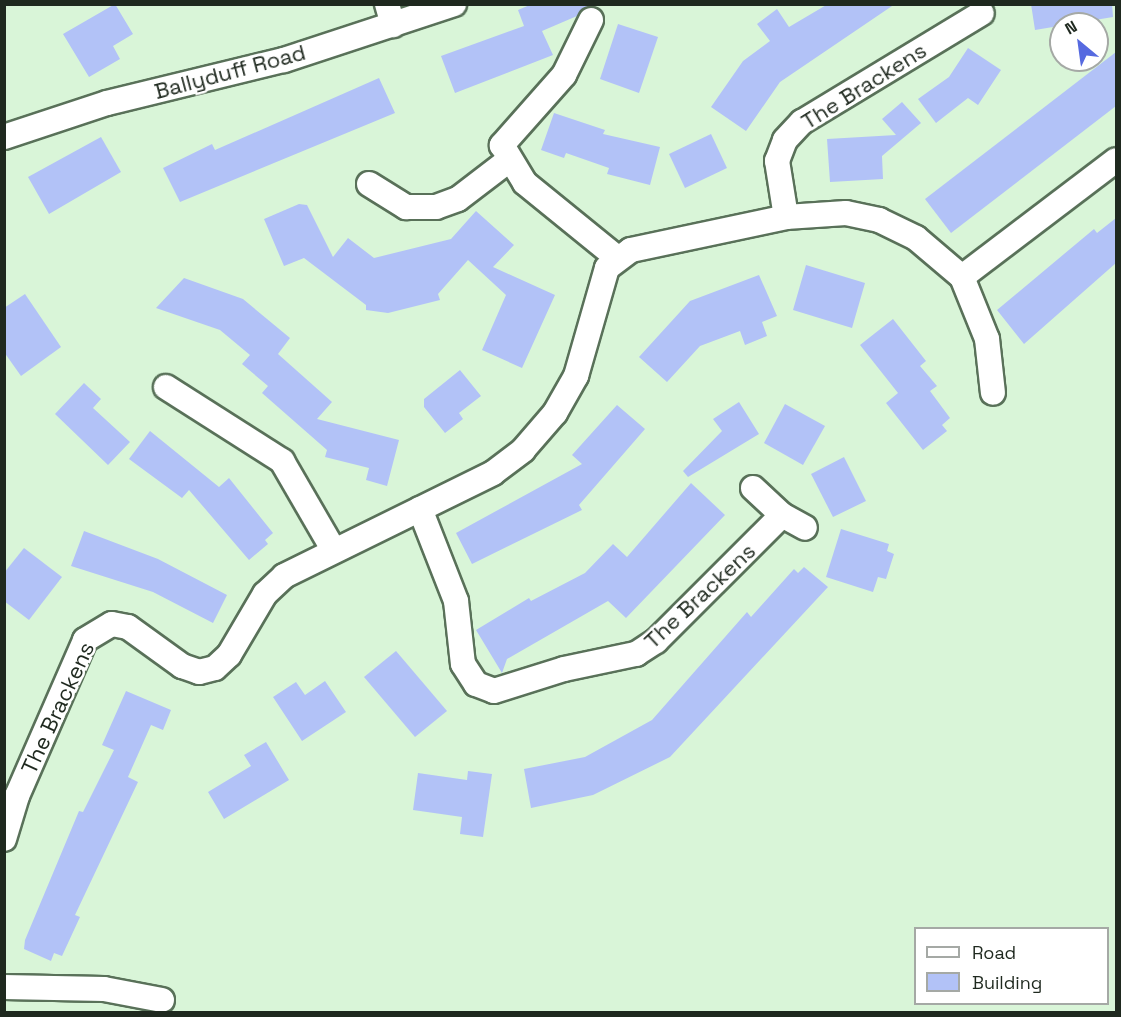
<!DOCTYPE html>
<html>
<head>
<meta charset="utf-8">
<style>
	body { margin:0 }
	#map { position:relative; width:1121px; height:1017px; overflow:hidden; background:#d9f5d8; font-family:"Space Grotesk",sans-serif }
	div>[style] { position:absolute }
	.building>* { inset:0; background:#b2c2f7 }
	.roads { filter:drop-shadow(2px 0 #597159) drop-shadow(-2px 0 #597159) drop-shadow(0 2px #597159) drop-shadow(0 -2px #597159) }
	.minor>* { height:24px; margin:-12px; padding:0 12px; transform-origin:12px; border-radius:12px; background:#fff }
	span { translate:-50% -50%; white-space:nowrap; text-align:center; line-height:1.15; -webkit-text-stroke:5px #fff; paint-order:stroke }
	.street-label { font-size:22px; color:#1f291f }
	.frame { position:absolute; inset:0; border:6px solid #1f291f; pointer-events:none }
	.legend { position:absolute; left:914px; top:927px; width:195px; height:78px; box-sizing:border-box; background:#fff; border:2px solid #a5a9a5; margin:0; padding:8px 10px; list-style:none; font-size:18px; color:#1f291f }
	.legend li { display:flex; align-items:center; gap:12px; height:30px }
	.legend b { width:30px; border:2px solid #a5a9a5 }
	.north { position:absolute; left:1049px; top:12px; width:60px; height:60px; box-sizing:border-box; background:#fff; border:2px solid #a5a9a5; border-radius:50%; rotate:331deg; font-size:16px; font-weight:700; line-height:24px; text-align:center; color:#1f291f }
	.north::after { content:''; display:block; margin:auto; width:21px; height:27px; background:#566ae0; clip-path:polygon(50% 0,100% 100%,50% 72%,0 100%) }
</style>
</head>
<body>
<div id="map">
	<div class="building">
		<div style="clip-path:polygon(115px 4px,133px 34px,113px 46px,120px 59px,89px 77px,63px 34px)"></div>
		<div style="clip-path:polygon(532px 4px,604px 4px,584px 8px,577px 16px,542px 31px,553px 55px,455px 93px,441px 56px,524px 26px,518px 10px)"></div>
		<div style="clip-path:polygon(828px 4px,895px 4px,780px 82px,746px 131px,711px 107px,743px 61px,770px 41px,757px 24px,777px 9px,789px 27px)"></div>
		<div style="clip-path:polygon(1031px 4px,1112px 4px,1113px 17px,1035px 30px)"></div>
		<div style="clip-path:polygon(618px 24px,658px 37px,639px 93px,600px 79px)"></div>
		<div style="clip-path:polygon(968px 48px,1001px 70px,978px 105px,968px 98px,936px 123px,918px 99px,949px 77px)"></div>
		<div style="clip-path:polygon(1116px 52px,1116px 106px,951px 233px,925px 199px)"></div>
		<div style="clip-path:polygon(379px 78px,395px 113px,180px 202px,163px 168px,212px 144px,215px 150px)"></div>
		<div style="clip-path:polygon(902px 102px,921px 123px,882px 156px,883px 179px,830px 182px,827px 139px,896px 135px,882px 119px)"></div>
		<div style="clip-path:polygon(554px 113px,605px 130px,603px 134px,660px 147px,650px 185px,607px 174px,609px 168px,566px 153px,564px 158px,541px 150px)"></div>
		<div style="clip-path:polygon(711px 134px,727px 168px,685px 188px,669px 154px)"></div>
		<div style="clip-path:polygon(101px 137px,121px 172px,49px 214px,28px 177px)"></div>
		<div style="clip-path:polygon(299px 204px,307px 205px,333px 257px,348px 238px,374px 258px,451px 239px,476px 211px,514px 245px,493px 267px,555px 295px,522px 368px,482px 350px,506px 295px,468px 260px,438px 294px,440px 300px,388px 313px,366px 310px,366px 305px,304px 258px,284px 266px,264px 219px)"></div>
		<div style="clip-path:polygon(1116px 218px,1116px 263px,1024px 344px,997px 310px,1094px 229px,1097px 233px)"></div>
		<div style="clip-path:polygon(806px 265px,865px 283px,852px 328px,793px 310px)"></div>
		<div style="clip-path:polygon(759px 275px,777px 316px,762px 322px,767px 336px,745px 345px,740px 331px,700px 346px,667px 382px,639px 357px,690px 301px)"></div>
		<div style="clip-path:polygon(184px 278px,243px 299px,290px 338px,278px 354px,332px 402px,317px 419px,399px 440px,387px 486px,366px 480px,369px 468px,325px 457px,327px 450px,262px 393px,268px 386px,242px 364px,250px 355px,220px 330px,156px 308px)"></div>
		<div style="clip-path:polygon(25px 294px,61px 347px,21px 376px,4px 352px,4px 308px)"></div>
		<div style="clip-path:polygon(893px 319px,926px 361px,920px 366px,937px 386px,930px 391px,950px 418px,942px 425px,947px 431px,923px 450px,886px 403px,898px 393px,860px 345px)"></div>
		<div style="clip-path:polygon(460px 370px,481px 396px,459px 413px,463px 419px,445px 433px,424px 407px,424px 399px)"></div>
		<div style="clip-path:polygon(84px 383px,101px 399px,93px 408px,130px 442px,108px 465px,55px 414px)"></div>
		<div style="clip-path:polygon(739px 402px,759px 434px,688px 477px,683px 471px,722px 431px,713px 419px)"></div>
		<div style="clip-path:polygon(785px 404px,825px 426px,803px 465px,764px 443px)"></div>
		<div style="clip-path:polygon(617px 405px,645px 429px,579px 505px,582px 510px,472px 564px,456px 533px,582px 464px,572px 455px)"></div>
		<div style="clip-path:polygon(150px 431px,219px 487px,229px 478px,273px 533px,265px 540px,268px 544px,249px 560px,189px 490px,182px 498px,129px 459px)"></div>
		<div style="clip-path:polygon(844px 457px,866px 501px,833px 517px,811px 474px)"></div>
		<div style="clip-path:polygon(691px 483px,725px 515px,626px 618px,608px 601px,507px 659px,502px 673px,476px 630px,529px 598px,531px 601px,585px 573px,613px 544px,627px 557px)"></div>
		<div style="clip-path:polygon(841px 529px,889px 544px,887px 551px,894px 554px,886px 579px,878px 577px,873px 592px,826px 577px)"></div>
		<div style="clip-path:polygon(84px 531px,158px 559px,227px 595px,213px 623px,153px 592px,71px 566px)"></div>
		<div style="clip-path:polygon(24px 548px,62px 577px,29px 620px,4px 601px,4px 573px)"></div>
		<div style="clip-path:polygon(804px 567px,828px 587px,670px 757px,593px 795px,531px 808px,524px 769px,585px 757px,652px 720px,747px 612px,751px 617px,794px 569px,798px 573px)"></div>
		<div style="clip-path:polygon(396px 651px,447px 711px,415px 737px,364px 677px)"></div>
		<div style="clip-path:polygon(325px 681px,346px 712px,302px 741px,273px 697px,296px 682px,305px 695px)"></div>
		<div style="clip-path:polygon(126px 691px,171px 710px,163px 730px,151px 725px,128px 777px,138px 782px,75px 915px,80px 917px,62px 956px,54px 953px,51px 961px,24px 949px,25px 940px,79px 811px,83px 812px,114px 750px,102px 745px)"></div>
		<div style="clip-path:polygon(266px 742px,289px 780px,224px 819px,208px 792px,251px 766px,244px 755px)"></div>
		<div style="clip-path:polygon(468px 771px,492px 774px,483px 837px,460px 834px,462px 817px,413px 810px,418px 773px,467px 780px)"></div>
	</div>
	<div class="roads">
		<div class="minor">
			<div style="left:387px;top:4px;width:22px;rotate:74deg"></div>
			<div style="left:591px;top:20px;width:61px;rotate:116.1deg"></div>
			<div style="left:564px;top:75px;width:94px;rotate:131.5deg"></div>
			<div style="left:502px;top:145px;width:44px;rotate:58.8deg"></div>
			<div style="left:525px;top:183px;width:117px;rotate:39.1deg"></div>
			<div style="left:4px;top:137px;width:108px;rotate:-18.3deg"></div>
			<div style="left:107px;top:103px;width:182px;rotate:-13.7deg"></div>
			<div style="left:284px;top:60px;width:179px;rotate:-18.2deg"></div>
			<div style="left:369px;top:184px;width:44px;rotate:31.9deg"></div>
			<div style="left:406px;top:207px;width:30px"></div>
			<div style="left:436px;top:207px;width:23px;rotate:-20deg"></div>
			<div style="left:458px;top:199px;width:64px;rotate:-37.4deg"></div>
			<div style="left:786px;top:217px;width:57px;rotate:-99.1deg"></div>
			<div style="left:777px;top:161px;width:22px;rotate:-69deg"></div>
			<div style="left:785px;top:140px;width:25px;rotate:-47deg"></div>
			<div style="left:802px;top:122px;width:210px;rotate:-31.2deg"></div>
			<div style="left:962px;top:277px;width:193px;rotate:-37.2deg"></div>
			<div style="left:166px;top:387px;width:138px;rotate:32.5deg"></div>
			<div style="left:282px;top:461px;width:102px;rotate:59.9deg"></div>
			<div style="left:753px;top:488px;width:40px;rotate:43deg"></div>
			<div style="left:782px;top:515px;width:26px;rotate:29deg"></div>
			<div style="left:420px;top:509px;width:99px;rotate:68.6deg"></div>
			<div style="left:456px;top:601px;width:63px;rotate:83.7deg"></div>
			<div style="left:463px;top:664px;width:24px;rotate:57deg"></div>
			<div style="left:476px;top:684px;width:19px;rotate:21deg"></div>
			<div style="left:494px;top:691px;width:73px;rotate:-17.4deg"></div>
			<div style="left:564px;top:669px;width:74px;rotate:-11.8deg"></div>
			<div style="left:636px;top:654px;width:24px;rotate:-33deg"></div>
			<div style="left:656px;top:641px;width:178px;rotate:-45deg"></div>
			<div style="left:4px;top:839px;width:45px;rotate:-73.2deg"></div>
			<div style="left:17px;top:796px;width:170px;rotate:-66.4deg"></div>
			<div style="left:85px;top:640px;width:31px;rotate:-31deg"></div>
			<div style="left:112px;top:624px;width:16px;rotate:11deg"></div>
			<div style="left:128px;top:627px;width:67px;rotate:35.8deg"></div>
			<div style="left:182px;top:666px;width:18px;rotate:19deg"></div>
			<div style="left:199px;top:672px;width:16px;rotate:-14deg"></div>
			<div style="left:215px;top:668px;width:19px;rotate:-43deg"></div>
			<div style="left:229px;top:655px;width:71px;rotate:-59.5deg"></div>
			<div style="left:265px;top:594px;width:26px;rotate:-43deg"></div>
			<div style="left:284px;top:576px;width:233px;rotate:-26.2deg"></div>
			<div style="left:493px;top:473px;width:38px;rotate:-37deg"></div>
			<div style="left:523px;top:450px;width:49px;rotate:-49.1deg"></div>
			<div style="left:555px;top:413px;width:43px;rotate:-60.4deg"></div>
			<div style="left:576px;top:376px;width:112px;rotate:-74deg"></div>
			<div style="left:607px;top:268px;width:30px;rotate:-37deg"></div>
			<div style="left:631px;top:250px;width:158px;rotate:-12deg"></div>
			<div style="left:786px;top:217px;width:60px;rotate:-3.8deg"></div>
			<div style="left:846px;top:213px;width:34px;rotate:12deg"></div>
			<div style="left:879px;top:220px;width:41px;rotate:25.9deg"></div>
			<div style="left:916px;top:238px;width:60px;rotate:40.3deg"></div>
			<div style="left:962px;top:277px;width:67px;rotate:68deg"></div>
			<div style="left:987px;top:339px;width:54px;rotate:83.7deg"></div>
			<div style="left:4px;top:987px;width:100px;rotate:1.1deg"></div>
			<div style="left:104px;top:989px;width:59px;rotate:10.7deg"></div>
		</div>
	</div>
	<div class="street-label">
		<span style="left:230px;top:72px;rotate:-15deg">Ballyduff Road</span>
		<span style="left:864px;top:86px;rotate:-32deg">The Brackens</span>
		<span style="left:700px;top:596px;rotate:-43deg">The Brackens</span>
		<span style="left:58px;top:708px;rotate:-65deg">The Brackens</span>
	</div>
	<div class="frame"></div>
	<ul class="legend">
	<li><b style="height:8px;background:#fff"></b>Road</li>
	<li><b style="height:16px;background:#b2c2f7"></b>Building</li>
	</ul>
	<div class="north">N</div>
</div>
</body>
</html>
